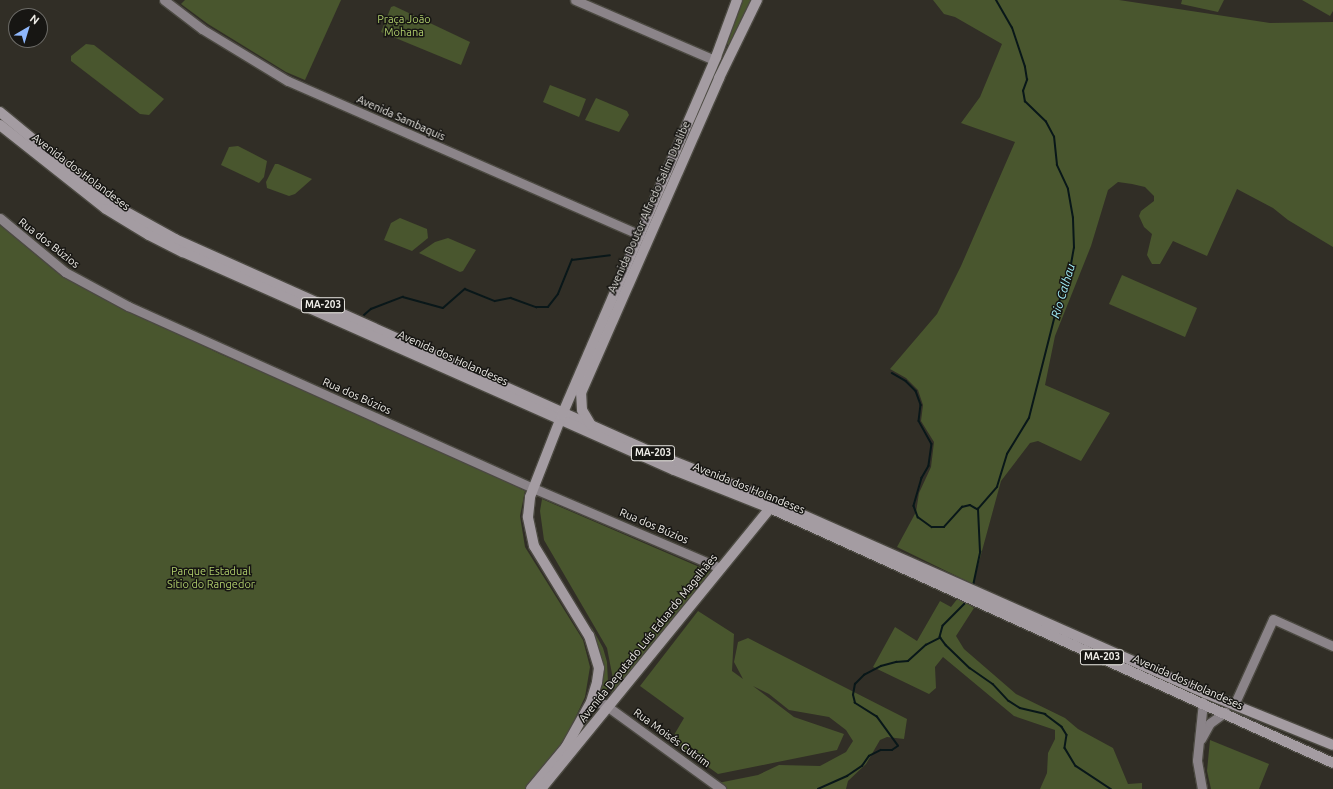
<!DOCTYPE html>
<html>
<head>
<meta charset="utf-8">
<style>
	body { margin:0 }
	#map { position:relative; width:1333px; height:789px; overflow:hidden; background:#312e26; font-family:Ubuntu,sans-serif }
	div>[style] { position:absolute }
	.green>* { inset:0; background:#49562e }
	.stream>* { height:1.5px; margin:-0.75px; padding:0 0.75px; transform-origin:0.75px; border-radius:0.75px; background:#091719 }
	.roads { filter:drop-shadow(1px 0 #4b4941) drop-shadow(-1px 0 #4b4941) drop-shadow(0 1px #4b4941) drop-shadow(0 -1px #4b4941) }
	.secondary>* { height:9px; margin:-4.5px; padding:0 4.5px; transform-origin:4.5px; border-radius:4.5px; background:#8b8489 }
	.primary>* { height:10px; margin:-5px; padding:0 5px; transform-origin:5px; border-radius:5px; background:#a49ca2 }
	span { translate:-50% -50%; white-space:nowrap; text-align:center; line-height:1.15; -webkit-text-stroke:3px #171613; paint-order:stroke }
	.shield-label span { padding:1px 3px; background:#171613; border:1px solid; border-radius:3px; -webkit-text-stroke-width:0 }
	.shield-label { font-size:10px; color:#eeece7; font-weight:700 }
	.park-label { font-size:11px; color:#aecc6b }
	.street-label { font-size:11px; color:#eeece7 }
	.water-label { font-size:12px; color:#a4f2fc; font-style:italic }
	.north { position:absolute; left:8px; top:8px; width:40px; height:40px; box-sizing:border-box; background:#171613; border:1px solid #6d6c68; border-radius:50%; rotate:38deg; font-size:11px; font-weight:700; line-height:16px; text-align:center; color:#eeece7 }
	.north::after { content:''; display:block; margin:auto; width:14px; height:18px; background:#8fb8fd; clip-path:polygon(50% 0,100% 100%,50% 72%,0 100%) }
</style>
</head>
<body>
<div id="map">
	<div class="green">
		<div style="clip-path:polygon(185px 0,341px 0,305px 80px,286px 72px,208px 24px,181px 4px)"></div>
		<div style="clip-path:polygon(742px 0,751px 0,729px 45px,726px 44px)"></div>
		<div style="clip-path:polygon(933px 0,1119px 0,1270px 23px,1333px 22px,1333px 247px,1288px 220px,1273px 208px,1237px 189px,1207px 256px,1173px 241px,1160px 264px,1152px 264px,1147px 255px,1152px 234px,1144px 227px,1139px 216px,1141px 211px,1154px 201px,1154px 196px,1145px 187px,1132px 184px,1118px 182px,1108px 190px,1091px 246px,1055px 336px,1045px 385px,1110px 413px,1081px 461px,1038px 441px,1030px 443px,1001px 481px,973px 584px,897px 547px,916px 512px,919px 493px,931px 467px,934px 442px,921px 421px,923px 405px,918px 390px,906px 378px,890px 369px,937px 314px,961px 266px,1015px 142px,961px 123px,980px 97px,1002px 44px,955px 17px,944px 14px)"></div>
		<div style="clip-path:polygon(1182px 0,1224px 0,1218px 12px,1181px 4px)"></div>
		<div style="clip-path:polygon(1302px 0,1333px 0,1333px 11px,1330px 16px)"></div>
		<div style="clip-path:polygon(394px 6px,470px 42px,461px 65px,381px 32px,391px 7px)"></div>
		<div style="clip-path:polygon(86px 44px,94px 45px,164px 99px,149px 115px,140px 114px,71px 61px,71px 56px)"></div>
		<div style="clip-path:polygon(550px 85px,586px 99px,579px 117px,543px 102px)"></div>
		<div style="clip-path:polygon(596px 98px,627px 111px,629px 115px,619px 132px,585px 120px)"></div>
		<div style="clip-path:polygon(238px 146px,267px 161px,264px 177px,259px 183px,221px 165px,229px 147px)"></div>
		<div style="clip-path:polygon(275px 164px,278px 164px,312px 179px,295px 194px,289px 196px,267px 188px,266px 182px)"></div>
		<div style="clip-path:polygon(400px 218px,427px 229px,428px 238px,412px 251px,384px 240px,391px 223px)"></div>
		<div style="clip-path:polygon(0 223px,55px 271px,86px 289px,220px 354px,437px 448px,525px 491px,520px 516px,525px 547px,583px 640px,590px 667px,585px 697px,562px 746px,526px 789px,0 789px)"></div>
		<div style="clip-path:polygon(448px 238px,476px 250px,463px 271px,460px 272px,419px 253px,435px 242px)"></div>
		<div style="clip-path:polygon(1122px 275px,1197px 308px,1185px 337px,1109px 304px)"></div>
		<div style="clip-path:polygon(542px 499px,711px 572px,611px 699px,613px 679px,607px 648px,544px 540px,540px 511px)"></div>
		<div style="clip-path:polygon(958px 598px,974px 608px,956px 636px,964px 649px,1016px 694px,1065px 718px,1078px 729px,1113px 748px,1128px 784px,1142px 783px,1142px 789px,1040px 789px,1047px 773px,1048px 753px,1055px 739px,1055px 730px,1014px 716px,943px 657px,935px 667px,936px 688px,929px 694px,873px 667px,895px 627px,917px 641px,940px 601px,951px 607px)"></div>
		<div style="clip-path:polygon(698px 611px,734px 634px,732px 671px,743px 679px,734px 662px,738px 642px,748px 638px,907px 719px,904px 739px,887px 737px,880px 740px,866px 764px,848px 781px,846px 789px,727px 789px,718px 783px,758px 775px,779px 765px,820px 766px,846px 752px,853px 741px,846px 730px,829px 717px,789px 710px,769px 694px,753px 686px,794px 717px,844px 734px,837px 750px,718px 774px,671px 740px,684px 718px,640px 686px)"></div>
		<div style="clip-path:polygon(591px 626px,603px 648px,607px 662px,608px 682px,605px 703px,597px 698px,602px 683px,602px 666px)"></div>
		<div style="clip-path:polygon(1210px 740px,1269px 764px,1259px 789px,1211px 789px,1207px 771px)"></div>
	</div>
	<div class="stream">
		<div style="left:364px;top:315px;width:9px;rotate:-41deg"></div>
		<div style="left:371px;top:309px;width:34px;rotate:-21deg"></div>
		<div style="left:403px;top:297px;width:41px;rotate:15.4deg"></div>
		<div style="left:443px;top:308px;width:29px;rotate:-41deg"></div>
		<div style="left:465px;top:289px;width:32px;rotate:22deg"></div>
		<div style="left:495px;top:301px;width:16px;rotate:-11deg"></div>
		<div style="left:511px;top:298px;width:27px;rotate:20deg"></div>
		<div style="left:536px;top:307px;width:12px"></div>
		<div style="left:548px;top:307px;width:16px;rotate:-52deg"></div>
		<div style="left:558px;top:294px;width:37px;rotate:-68deg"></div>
		<div style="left:572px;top:260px;width:38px;rotate:-7deg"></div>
		<div style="left:892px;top:373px;width:16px;rotate:30deg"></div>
		<div style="left:906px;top:381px;width:14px;rotate:45deg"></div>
		<div style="left:916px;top:391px;width:15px;rotate:70deg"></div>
		<div style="left:921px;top:405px;width:16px;rotate:97deg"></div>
		<div style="left:919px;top:421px;width:26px;rotate:61deg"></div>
		<div style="left:932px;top:444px;width:22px;rotate:98deg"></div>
		<div style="left:929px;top:466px;width:14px;rotate:120deg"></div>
		<div style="left:922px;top:478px;width:29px;rotate:106deg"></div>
		<div style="left:914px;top:506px;width:12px;rotate:70deg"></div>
		<div style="left:918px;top:517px;width:17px;rotate:36deg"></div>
		<div style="left:932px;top:527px;width:12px"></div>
		<div style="left:944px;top:527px;width:27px;rotate:-48deg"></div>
		<div style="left:962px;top:507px;width:8px;rotate:-14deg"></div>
		<div style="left:970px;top:505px;width:8px;rotate:30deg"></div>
		<div style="left:973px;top:586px;width:35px;rotate:-78deg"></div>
		<div style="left:980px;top:552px;width:43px;rotate:-92.7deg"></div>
		<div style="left:978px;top:509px;width:29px;rotate:-49deg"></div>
		<div style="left:997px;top:487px;width:34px;rotate:-73deg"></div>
		<div style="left:1007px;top:454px;width:42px;rotate:-58.6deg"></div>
		<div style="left:1029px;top:418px;width:110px;rotate:-75.8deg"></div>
		<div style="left:1056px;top:311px;width:43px;rotate:-71.1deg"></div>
		<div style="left:1070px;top:270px;width:22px;rotate:-80deg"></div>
		<div style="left:1074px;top:248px;width:30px;rotate:-92deg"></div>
		<div style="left:1073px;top:218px;width:29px;rotate:-100deg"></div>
		<div style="left:1068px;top:189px;width:26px;rotate:-115deg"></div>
		<div style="left:1057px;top:165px;width:28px;rotate:-96deg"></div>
		<div style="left:1054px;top:137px;width:17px;rotate:-118deg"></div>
		<div style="left:1046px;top:122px;width:29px;rotate:-136deg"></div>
		<div style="left:1025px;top:102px;width:11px;rotate:-100deg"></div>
		<div style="left:1023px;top:91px;width:12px;rotate:-70deg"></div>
		<div style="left:1027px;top:80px;width:13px;rotate:-99deg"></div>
		<div style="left:1025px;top:67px;width:41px;rotate:-108.4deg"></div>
		<div style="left:1012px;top:28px;width:32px;rotate:-120deg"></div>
		<div style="left:968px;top:601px;width:35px;rotate:135deg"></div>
		<div style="left:943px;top:626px;width:11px;rotate:105deg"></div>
		<div style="left:940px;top:637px;width:10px;rotate:53deg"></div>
		<div style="left:946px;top:645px;width:33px;rotate:44deg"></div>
		<div style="left:970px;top:668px;width:28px;rotate:35deg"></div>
		<div style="left:993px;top:684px;width:23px;rotate:47deg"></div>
		<div style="left:1009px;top:701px;width:13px;rotate:32deg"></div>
		<div style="left:1020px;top:708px;width:26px;rotate:13deg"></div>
		<div style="left:1045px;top:714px;width:21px;rotate:37deg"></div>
		<div style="left:1062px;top:727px;width:9px;rotate:58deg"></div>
		<div style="left:1067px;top:735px;width:13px;rotate:99deg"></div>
		<div style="left:1065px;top:748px;width:21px;rotate:59deg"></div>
		<div style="left:1076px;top:766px;width:42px;rotate:33.3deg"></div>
		<div style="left:818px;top:789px;width:32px;rotate:-24deg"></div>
		<div style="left:847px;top:776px;width:18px;rotate:-34deg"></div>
		<div style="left:862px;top:766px;width:12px;rotate:-55deg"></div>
		<div style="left:869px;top:756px;width:13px;rotate:-27deg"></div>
		<div style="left:881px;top:750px;width:11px"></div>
		<div style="left:892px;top:750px;width:7px;rotate:-34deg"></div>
		<div style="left:898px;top:746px;width:36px;rotate:-126deg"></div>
		<div style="left:877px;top:717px;width:26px;rotate:-148deg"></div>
		<div style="left:855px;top:703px;width:8px;rotate:-104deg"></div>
		<div style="left:853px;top:695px;width:11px;rotate:-80deg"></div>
		<div style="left:855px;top:684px;width:13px;rotate:-45deg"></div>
		<div style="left:864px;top:675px;width:19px;rotate:-28deg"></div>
		<div style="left:881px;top:666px;width:16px;rotate:-15deg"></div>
		<div style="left:896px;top:662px;width:12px;rotate:-5deg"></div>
		<div style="left:908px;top:661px;width:24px;rotate:-42deg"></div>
		<div style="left:926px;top:645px;width:16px;rotate:-27deg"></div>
	</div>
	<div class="roads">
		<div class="secondary">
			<div style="left:164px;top:0;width:48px;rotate:37.3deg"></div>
			<div style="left:202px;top:29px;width:100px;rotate:31.2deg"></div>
			<div style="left:288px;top:81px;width:384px;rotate:23.6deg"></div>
			<div style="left:575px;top:0;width:151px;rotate:23.3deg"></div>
			<div style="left:0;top:218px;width:85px;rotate:39.7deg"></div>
			<div style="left:65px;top:272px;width:72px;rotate:28.4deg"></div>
			<div style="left:128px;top:306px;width:444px;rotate:24.2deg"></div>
			<div style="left:533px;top:488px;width:204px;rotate:23.1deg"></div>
			<div style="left:591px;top:702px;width:13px;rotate:9deg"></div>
			<div style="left:604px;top:704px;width:145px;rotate:36deg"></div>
			<div style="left:1234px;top:705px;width:94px;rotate:-65.6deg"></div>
			<div style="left:1273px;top:619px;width:66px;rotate:24.2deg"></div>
			<div style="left:1201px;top:739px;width:18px;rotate:-61deg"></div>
			<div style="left:1210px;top:723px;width:19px;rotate:-36deg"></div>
			<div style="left:1202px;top:789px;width:29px;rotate:-100deg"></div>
			<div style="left:1197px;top:760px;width:58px;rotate:-84.1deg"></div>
		</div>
		<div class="primary">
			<div style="left:0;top:112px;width:124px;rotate:39.5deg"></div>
			<div style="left:96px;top:191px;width:33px;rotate:35deg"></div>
			<div style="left:123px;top:210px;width:60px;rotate:29.1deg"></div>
			<div style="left:175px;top:239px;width:531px;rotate:24.1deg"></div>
			<div style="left:660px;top:456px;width:96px;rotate:21.5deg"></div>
			<div style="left:749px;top:491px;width:499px;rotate:23.9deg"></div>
			<div style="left:1205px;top:693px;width:138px;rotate:22.1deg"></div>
			<div style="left:0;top:125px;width:135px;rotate:38.4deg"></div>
			<div style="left:106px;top:209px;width:50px;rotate:31.2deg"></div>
			<div style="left:149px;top:235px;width:38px;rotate:27deg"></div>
			<div style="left:183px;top:252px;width:537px;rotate:23.94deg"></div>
			<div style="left:674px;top:470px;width:103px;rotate:21.6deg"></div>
			<div style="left:770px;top:508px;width:618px;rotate:24.37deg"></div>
			<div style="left:591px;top:425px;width:17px;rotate:-121deg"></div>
			<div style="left:582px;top:410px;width:17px;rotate:-93deg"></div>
			<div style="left:581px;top:393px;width:344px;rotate:-66.3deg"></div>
			<div style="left:719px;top:78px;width:87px;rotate:-64deg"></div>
			<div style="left:531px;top:789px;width:55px;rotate:-50.2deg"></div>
			<div style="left:566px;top:747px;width:51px;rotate:-60.9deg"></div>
			<div style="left:591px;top:702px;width:21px;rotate:-73deg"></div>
			<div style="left:597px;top:682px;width:14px;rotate:-82deg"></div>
			<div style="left:599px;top:668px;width:34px;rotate:-107deg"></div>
			<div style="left:589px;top:636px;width:105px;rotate:-121.4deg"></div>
			<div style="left:534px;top:546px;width:30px;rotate:-102deg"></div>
			<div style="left:528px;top:517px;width:20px;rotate:-84deg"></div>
			<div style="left:530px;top:497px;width:88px;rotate:-68.7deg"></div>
			<div style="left:562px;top:415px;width:390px;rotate:-66.7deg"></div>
			<div style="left:716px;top:57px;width:61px;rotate:-69.8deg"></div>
			<div style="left:541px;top:789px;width:362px;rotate:-50.8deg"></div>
			<div style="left:770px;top:508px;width:6px;rotate:-99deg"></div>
		</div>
	</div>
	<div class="shield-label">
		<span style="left:323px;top:305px">MA-203</span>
		<span style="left:653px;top:453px">MA-203</span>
		<span style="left:1102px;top:657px">MA-203</span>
	</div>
	<div class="park-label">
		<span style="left:404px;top:26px">Praça João<br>Mohana</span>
		<span style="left:211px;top:578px">Parque Estadual<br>Sítio do Rangedor</span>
	</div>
	<div class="street-label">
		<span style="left:401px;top:118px;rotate:24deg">Avenida Sambaquis</span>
		<span style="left:81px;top:172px;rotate:37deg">Avenida dos Holandeses</span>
		<span style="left:649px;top:207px;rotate:-66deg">Avenida Doutor Alfredo Salim Dualibe</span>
		<span style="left:49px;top:243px;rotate:38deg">Rua dos Búzios</span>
		<span style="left:453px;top:358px;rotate:24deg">Avenida dos Holandeses</span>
		<span style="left:357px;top:396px;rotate:24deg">Rua dos Búzios</span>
		<span style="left:749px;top:488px;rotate:22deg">Avenida dos Holandeses</span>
		<span style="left:654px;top:526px;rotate:23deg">Rua dos Búzios</span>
		<span style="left:648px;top:638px;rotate:-51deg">Avenida Deputado Luís Eduardo Magalhães</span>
		<span style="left:1188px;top:682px;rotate:24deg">Avenida dos Holandeses</span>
		<span style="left:672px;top:738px;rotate:36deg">Rua Moisés Cutrim</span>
	</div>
	<div class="water-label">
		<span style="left:1063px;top:291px;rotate:-73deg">Rio Calhau</span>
	</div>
	<div class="north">N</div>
</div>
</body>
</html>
